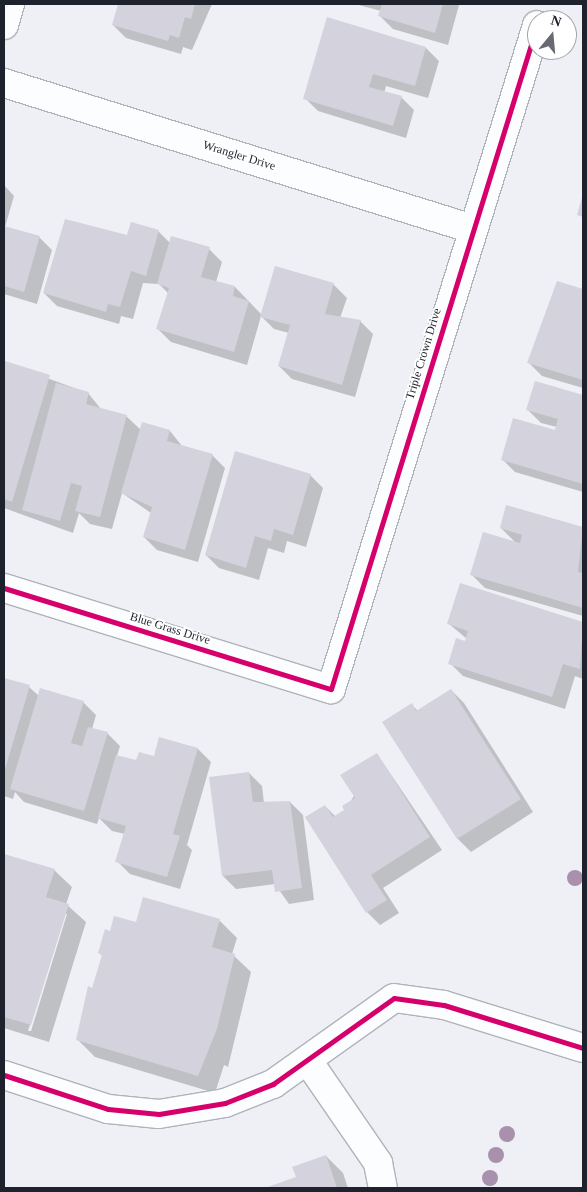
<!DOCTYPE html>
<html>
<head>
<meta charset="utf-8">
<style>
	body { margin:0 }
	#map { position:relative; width:587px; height:1192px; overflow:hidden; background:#eef0f6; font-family:Georgia,serif }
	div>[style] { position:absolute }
	.shadow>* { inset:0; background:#0003 }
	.building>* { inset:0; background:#d3d2dd }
	.roads { filter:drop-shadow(1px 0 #b0b3ba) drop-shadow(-1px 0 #b0b3ba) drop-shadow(0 1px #b0b3ba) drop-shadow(0 -1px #b0b3ba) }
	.minor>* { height:28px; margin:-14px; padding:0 14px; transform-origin:14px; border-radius:14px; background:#fcfdfe }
	.cycleway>* { height:5px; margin:-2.5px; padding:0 2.5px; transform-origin:2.5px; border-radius:2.5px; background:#d6006c }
	.trees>* { width:16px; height:16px; margin:-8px; border-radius:50%; background:#a990ac }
	span { translate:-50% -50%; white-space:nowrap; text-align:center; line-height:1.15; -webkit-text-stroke:4px #fff; paint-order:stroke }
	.street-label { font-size:12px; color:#1e222c }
	.frame { position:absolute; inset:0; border:5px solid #1e222c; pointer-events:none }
	.north { position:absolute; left:527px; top:10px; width:50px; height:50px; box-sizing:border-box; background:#fff; border:1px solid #a5a7ab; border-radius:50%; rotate:17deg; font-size:14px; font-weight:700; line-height:20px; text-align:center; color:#1e222c }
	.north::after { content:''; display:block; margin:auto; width:18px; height:22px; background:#676a73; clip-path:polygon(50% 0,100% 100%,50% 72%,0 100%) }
</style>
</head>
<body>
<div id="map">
	<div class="shadow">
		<div style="clip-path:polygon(119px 4px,212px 4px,192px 50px,183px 47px,181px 54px,126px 38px,113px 25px)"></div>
		<div style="clip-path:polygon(355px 4px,459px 4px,459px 5px,448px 45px,393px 29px,380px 16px,381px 11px)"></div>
		<div style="clip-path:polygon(426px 48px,439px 61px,428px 98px,386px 86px,384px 93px,401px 97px,414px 110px,406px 138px,318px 111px,305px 98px)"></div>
		<div style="clip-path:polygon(4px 185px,14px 196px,5px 227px,39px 237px,52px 250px,37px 304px,4px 294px)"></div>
		<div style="clip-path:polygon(158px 231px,170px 243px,209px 249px,222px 262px,216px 282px,235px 287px,262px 315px,276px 268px,334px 285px,347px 298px,340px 318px,360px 321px,373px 334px,355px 397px,292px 379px,279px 366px,289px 333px,274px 329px,261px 316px,247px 365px,171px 342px,158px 329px,169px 294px,159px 284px,143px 283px,133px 319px,121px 316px,119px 324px,57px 306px,44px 293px,128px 236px)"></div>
		<div style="clip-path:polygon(558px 282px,583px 290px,583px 388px,542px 376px,529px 363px)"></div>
		<div style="clip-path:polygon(6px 363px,88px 393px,101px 409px,126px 416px,141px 430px,143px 423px,170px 431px,182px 446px,212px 455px,225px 468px,198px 562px,157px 550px,144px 537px,151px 513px,122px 493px,112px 529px,90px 524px,79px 513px,73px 533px,4px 508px)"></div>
		<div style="clip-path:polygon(536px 382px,583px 396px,583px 492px,515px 472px,502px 459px,555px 432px,557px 427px,541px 423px,528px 410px)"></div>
		<div style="clip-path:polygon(310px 475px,323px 488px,306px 547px,287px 541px,284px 553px,268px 548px,259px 580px,219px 568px,206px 555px)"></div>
		<div style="clip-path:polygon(507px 506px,583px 528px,583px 616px,485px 588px,472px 575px,517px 544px,501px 528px)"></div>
		<div style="clip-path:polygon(461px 584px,583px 623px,583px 679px,575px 676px,565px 709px,463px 676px,450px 663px,467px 639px,448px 623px)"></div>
		<div style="clip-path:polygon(4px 679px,29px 687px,39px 696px,83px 702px,96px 715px,92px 729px,107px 733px,120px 746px,117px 756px,137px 762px,154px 757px,160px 738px,198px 749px,211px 762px,187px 845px,192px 850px,180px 889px,130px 874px,117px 861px,125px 834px,112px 831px,99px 818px,97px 824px,24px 802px,15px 792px,13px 799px,4px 796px)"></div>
		<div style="clip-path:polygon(451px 690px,464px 703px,533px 812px,471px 852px,458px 839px,384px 722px,412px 705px,418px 711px)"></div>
		<div style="clip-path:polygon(377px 754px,442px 850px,383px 888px,399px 913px,380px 925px,367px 912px,325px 806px,336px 817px,346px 810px)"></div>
		<div style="clip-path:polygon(249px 773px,262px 786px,264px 803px,290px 802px,303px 815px,314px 900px,289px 904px,275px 884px,236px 889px,223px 876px)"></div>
		<div style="clip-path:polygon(evenodd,4px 855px,54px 870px,72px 887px,66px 904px,86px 922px,49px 1042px,4px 1028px,4px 855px,65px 914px,67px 914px,31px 1031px,28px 1031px,65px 914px)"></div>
		<div style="clip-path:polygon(144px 898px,220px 921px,237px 938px,232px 954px,251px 972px,228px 1067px,224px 1065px,215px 1093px,95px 1057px,78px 1040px,103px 956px,99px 953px,111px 932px,137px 924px)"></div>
		<div style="clip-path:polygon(326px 1156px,343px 1173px,348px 1188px,268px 1188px,297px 1177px)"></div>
	</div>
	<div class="building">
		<div style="clip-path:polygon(118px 4px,195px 4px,191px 19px,185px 17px,179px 38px,170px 35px,168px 41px,112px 25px)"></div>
		<div style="clip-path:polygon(382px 4px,443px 4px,435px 33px,378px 16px)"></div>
		<div style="clip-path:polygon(327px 17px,426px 47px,415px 86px,373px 74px,369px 87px,402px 96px,393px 126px,303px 99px)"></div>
		<div style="clip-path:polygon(583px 194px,583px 217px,577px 215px)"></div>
		<div style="clip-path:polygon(65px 219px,127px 235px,131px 222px,159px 230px,146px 276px,131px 271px,120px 307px,108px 304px,106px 312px,43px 293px)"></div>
		<div style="clip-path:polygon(4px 226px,40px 236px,24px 292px,4px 286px)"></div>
		<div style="clip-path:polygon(171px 236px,210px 247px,201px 277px,235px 286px,233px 296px,249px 301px,234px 352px,156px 329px,169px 288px,157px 284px)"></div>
		<div style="clip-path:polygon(275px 266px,334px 283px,325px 314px,361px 320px,342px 385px,278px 366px,290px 325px,260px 317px)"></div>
		<div style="clip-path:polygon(557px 281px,583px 289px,583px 380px,527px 363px)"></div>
		<div style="clip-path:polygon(5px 361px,50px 375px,12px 502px,4px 499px)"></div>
		<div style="clip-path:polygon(535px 381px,583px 395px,583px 484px,501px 460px,513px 418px,555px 430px,558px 419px,526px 410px)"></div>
		<div style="clip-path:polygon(56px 383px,89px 392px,86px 404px,127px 415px,100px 517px,75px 511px,82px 486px,71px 483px,60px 521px,22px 510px)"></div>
		<div style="clip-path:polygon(142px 422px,170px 430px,167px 441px,213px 454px,185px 550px,143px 537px,152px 507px,121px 493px)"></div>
		<div style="clip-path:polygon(235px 451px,311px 474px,293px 535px,274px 529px,271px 541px,255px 536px,246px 568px,205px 555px)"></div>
		<div style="clip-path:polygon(506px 505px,583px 527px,578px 572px,583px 573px,583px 608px,470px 575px,483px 532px,520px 543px,522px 535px,500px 528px)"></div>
		<div style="clip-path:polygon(460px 583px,583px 622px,580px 669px,563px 664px,552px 697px,448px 664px,456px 638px,465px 641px,468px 631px,447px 624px)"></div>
		<div style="clip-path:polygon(4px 678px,30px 685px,4px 773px)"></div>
		<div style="clip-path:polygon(40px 688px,84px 701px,71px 743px,82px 746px,88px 727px,108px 732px,84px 811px,10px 789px)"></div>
		<div style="clip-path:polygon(451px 689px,521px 799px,457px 839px,382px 722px,412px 703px,416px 711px)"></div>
		<div style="clip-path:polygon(159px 737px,198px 748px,173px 834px,180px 836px,167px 877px,115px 862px,126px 826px,98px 818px,116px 755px,136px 760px,139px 752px,154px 756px)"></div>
		<div style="clip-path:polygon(377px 753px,430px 837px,371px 875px,387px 900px,366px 913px,305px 817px,325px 805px,333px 817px,344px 810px,342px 806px,355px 798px,340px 775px)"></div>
		<div style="clip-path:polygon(249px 772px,253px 802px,290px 801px,302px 888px,275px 892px,272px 870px,222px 876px,209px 777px)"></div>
		<div style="clip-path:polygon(4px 854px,55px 869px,46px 897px,69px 904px,31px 1025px,4px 1017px)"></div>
		<div style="clip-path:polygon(143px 897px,220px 919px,212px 947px,235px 954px,217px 1029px,198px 1076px,76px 1040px,88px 986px,92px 988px,102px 955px,98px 953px,105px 929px,110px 931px,114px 916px,136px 922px)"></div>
		<div style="clip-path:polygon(326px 1155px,337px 1188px,265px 1188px,296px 1177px,292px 1167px)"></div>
	</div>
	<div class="roads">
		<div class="minor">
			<div style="left:4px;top:25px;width:22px;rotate:-74deg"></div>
			<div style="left:4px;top:83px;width:492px;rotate:17.3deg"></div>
			<div style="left:4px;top:588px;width:342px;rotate:17.2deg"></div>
			<div style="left:331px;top:689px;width:695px;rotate:-72.76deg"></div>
			<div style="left:308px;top:1061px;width:124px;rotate:55.5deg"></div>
			<div style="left:378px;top:1163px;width:25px;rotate:79deg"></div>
			<div style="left:4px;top:1075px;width:109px;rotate:18.1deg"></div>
			<div style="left:108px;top:1109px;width:51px;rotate:5.6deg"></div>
			<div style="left:159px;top:1114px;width:67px;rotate:-9.5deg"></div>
			<div style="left:225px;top:1103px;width:52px;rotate:-21.6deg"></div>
			<div style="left:273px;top:1084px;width:148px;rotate:-35.4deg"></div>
			<div style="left:394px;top:998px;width:50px;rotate:8deg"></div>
			<div style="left:444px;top:1005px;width:145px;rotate:17.2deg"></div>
		</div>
	</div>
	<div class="cycleway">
		<div style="left:4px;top:588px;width:342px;rotate:17.2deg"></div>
		<div style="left:331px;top:689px;width:695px;rotate:-72.76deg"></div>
		<div style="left:4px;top:1075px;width:109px;rotate:18.1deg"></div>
		<div style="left:108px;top:1109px;width:51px;rotate:5.6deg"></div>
		<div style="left:159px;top:1114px;width:67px;rotate:-9.5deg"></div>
		<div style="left:225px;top:1103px;width:52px;rotate:-21.6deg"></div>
		<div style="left:273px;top:1084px;width:148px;rotate:-35.4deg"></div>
		<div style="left:394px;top:998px;width:50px;rotate:8deg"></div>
		<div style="left:444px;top:1005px;width:145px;rotate:17.2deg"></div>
	</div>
	<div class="trees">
		<div style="left:575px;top:878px"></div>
		<div style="left:507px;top:1134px"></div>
		<div style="left:496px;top:1155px"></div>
		<div style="left:490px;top:1178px"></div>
	</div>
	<div class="street-label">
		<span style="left:239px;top:156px;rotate:17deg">Wrangler Drive</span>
		<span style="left:424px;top:354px;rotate:-73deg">Triple Crown Drive</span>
		<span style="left:170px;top:629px;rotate:17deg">Blue Grass Drive</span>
	</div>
	<div class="frame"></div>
	<div class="north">N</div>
</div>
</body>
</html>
